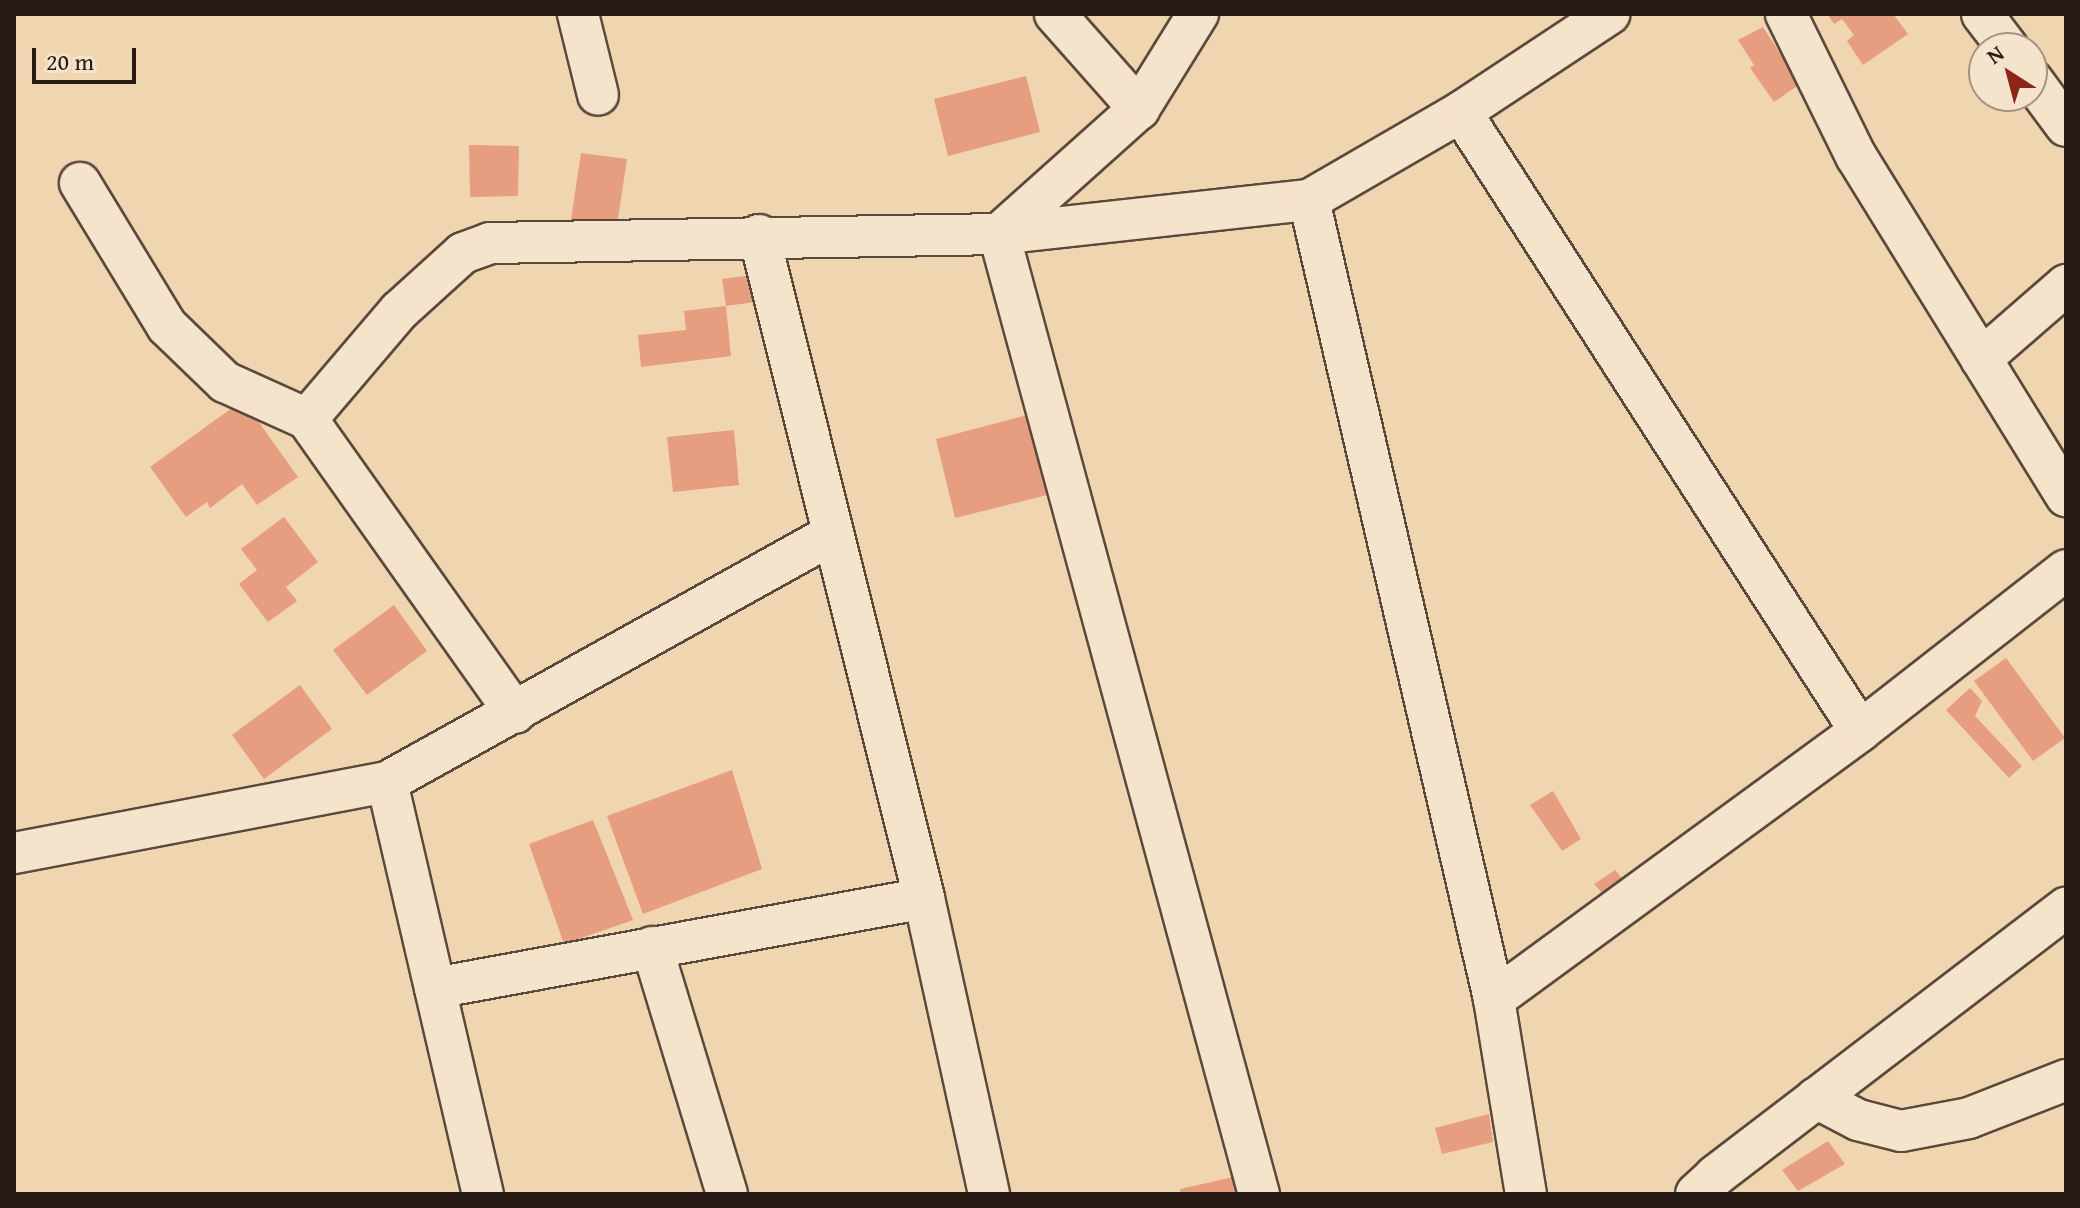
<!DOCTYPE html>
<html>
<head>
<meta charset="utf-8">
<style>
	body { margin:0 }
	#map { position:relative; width:2080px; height:1208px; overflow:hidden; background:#f0d6b0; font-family:"Gentium Book Plus",serif }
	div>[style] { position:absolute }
	.building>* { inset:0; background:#e79d7f }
	.roads { filter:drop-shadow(2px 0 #5a4a3c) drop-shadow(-2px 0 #5a4a3c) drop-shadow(0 2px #5a4a3c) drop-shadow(0 -2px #5a4a3c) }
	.minor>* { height:40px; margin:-20px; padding:0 20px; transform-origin:20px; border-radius:20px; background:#f5e4cc }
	span { translate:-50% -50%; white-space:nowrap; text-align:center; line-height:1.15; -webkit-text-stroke:6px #f5e4cc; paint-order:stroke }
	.frame { position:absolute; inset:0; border:16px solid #281b16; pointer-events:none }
	.north { position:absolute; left:1968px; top:32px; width:80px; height:80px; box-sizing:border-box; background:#f5e4cc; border:2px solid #a39483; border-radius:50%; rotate:324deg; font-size:22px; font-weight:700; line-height:32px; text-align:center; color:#281b16 }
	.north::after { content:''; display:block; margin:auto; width:28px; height:36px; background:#8f2418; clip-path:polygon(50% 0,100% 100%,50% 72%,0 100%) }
	.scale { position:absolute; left:32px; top:48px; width:104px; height:36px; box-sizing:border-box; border:4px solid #281b16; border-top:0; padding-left:10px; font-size:24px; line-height:28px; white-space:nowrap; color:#281b16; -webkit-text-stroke:6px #f5e4cc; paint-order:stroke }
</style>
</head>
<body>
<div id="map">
	<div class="building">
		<div style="clip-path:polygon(1827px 14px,1893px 14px,1908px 34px,1863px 65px,1847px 41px,1854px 35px,1842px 19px,1834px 24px)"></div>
		<div style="clip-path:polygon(1763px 27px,1800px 84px,1774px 102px,1750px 68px,1754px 65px,1738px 40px)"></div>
		<div style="clip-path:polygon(1026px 76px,1040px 132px,948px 156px,934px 99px)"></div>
		<div style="clip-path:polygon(469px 145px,519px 146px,518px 196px,470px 197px)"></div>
		<div style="clip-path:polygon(581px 153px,627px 159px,616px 232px,570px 226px)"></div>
		<div style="clip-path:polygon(751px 275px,755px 302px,726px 306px,722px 279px)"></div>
		<div style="clip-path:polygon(726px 306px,731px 356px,641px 367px,638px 335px,686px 330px,684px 311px)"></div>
		<div style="clip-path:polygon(243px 400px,298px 477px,257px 505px,242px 484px,210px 508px,207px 502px,186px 517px,150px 467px)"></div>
		<div style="clip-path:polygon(1039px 412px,1059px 492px,955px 518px,936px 439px)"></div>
		<div style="clip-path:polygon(734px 430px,739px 485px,673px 492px,667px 437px)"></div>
		<div style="clip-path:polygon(284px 517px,318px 562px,286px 587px,297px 601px,268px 622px,239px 584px,257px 570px,241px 549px)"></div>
		<div style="clip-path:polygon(394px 605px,427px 651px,367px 695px,333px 650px)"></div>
		<div style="clip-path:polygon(2006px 658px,2065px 738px,2033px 761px,1974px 681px)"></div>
		<div style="clip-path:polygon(300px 685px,332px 729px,264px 779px,232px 735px)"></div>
		<div style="clip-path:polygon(1970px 688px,1982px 701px,1975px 716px,2022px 766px,2009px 778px,1946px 710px)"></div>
		<div style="clip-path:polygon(732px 770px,762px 869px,643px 914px,607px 816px)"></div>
		<div style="clip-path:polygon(1553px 791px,1581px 839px,1562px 851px,1530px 805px)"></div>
		<div style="clip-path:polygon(593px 820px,633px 920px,564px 944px,529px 844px)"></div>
		<div style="clip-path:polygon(1615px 870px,1626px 883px,1608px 899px,1594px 884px)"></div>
		<div style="clip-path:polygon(1489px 1114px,1493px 1142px,1442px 1154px,1435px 1128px)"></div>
		<div style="clip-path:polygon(1828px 1141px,1845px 1164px,1798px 1191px,1782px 1170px)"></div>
		<div style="clip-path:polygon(1233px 1177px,1237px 1194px,1181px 1194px,1180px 1189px)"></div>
	</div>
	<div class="roads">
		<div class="minor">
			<div style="left:578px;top:14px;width:83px;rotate:76.1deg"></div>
			<div style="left:1055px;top:14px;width:127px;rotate:48.5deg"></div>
			<div style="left:1786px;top:14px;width:158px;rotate:63.8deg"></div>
			<div style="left:1856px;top:156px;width:400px;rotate:58.3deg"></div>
			<div style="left:1982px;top:14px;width:43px;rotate:52.6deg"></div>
			<div style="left:2032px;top:80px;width:57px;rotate:53.5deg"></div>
			<div style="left:1461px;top:112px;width:736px;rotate:57.19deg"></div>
			<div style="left:80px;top:183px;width:167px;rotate:58.7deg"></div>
			<div style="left:167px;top:326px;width:81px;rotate:44deg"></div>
			<div style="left:225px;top:382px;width:90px;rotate:24.3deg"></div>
			<div style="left:307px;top:419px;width:360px;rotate:54.7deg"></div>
			<div style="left:1309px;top:200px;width:820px;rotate:76.96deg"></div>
			<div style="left:1494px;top:999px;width:198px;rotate:80.7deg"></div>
			<div style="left:999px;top:234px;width:995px;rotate:74.85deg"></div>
			<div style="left:999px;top:234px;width:188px;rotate:-41.8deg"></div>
			<div style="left:1139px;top:109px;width:112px;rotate:-58.2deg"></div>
			<div style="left:759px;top:235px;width:683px;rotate:76.02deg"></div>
			<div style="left:924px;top:898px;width:303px;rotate:77.6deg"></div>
			<div style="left:1981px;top:359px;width:113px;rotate:-41deg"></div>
			<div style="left:307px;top:419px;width:142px;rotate:-49.6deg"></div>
			<div style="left:399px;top:311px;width:86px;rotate:-42.2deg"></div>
			<div style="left:463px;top:253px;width:29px;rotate:-20deg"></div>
			<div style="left:490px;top:243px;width:509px;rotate:-1.01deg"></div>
			<div style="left:999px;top:234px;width:312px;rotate:-6.3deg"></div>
			<div style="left:1309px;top:200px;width:176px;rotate:-30.1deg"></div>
			<div style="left:1461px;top:112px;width:178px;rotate:-33.5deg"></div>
			<div style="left:387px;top:782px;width:423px;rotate:76.9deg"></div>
			<div style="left:14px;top:853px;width:380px;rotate:-10.8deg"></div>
			<div style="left:387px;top:782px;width:510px;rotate:-29.08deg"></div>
			<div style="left:652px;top:947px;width:258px;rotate:73.1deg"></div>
			<div style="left:435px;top:988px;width:497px;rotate:-10.4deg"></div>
			<div style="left:1494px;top:999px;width:454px;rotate:-36.2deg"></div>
			<div style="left:1860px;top:731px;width:261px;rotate:-38deg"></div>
			<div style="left:1816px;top:1098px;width:47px;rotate:27.6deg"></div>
			<div style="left:1858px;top:1120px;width:44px;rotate:14.3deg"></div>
			<div style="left:1901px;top:1131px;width:69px;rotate:-10.8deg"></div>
			<div style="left:1969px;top:1118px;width:104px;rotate:-21.4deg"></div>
			<div style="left:1696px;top:1194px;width:26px;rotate:-43deg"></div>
			<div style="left:1715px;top:1176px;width:442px;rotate:-37.4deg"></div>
		</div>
	</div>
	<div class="frame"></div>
	<div class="north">N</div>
	<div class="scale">20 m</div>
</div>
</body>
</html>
